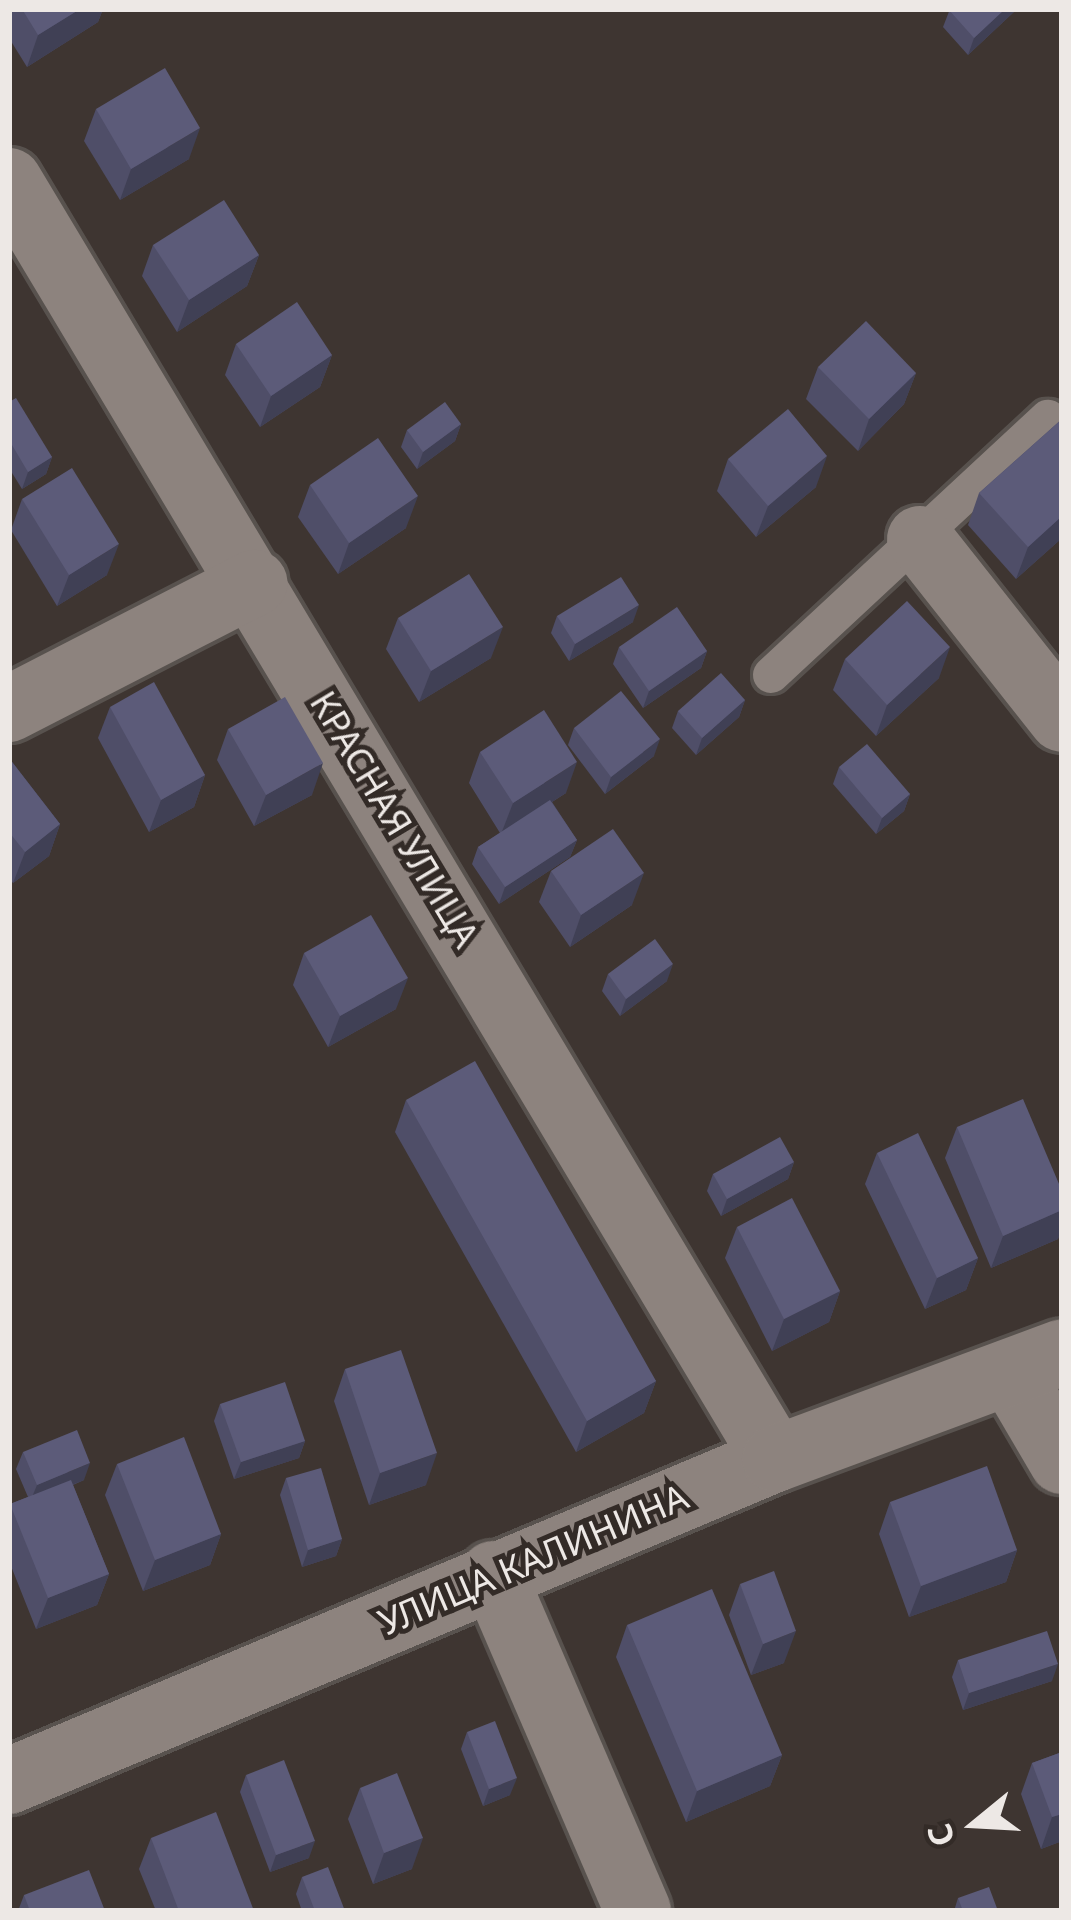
<!DOCTYPE html>
<html>
<head>
<meta charset="utf-8">
<style>
	body { margin:0 }
	#map { position:relative; width:1071px; height:1920px; overflow:hidden; background:#3e3531; font-family:"Noto Sans",sans-serif }
	div>[style] { position:absolute }
	.roads { filter:drop-shadow(3px 0 #58524e) drop-shadow(-3px 0 #58524e) drop-shadow(0 3px #58524e) drop-shadow(0 -3px #58524e) }
	.lane>* { height:36px; margin:-18px; padding:0 18px; transform-origin:18px; border-radius:18px; background:#8d837e }
	.street>* { height:66px; margin:-33px; padding:0 33px; transform-origin:33px; border-radius:33px; background:#8d837e }
	.wall>* { inset:0; background:#4f4e68 }
	.shaded-wall>* { inset:0; background:#404055 }
	.building>* { inset:0; background:#5c5b79 }
	span { translate:-50% -50%; white-space:nowrap; text-align:center; line-height:1.15; -webkit-text-stroke:10px #332b27; paint-order:stroke }
	.street-label { font-size:36px; color:#ede8e5 }
	.frame { position:absolute; inset:0; border:12px solid #ede8e5; pointer-events:none }
	.north { position:absolute; left:915px; top:1764px; width:120px; height:120px; -webkit-text-stroke:9px #332b27; paint-order:stroke; rotate:252deg; font-size:33px; font-weight:700; line-height:48px; text-align:center; color:#ede8e5 }
	.north::after { content:''; display:block; margin:auto; width:42px; height:54px; background:#ede8e5; clip-path:polygon(50% 0,100% 100%,50% 72%,0 100%) }
</style>
</head>
<body>
<div id="map">
	<div class="roads">
		<div class="lane">
			<div style="left:771px;top:675px;width:378px;rotate:-42.9deg"></div>
		</div>
		<div class="street">
			<div style="left:9px;top:181px;width:1490px;rotate:59.06deg"></div>
			<div style="left:920px;top:539px;width:229px;rotate:51.7deg"></div>
			<div style="left:9px;top:709px;width:276px;rotate:-27.2deg"></div>
			<div style="left:1011px;top:1374px;width:101px;rotate:59.6deg"></div>
			<div style="left:493px;top:1574px;width:367px;rotate:66.7deg"></div>
			<div style="left:9px;top:1781px;width:831px;rotate:-22.8deg"></div>
			<div style="left:775px;top:1459px;width:306px;rotate:-20.4deg"></div>
		</div>
	</div>
	<div class="wall">
		<div style="clip-path:polygon(9px 9px,103px 9px,98px 22px,27px 67px,9px 38px)"></div>
		<div style="clip-path:polygon(950px 9px,1017px 9px,968px 55px,943px 27px)"></div>
		<div style="clip-path:polygon(96px 109px,189px 159px,120px 200px,84px 141px)"></div>
		<div style="clip-path:polygon(153px 245px,259px 255px,247px 286px,177px 332px,142px 276px)"></div>
		<div style="clip-path:polygon(236px 344px,332px 355px,320px 387px,260px 427px,225px 375px)"></div>
		<div style="clip-path:polygon(818px 367px,916px 373px,904px 404px,858px 451px,806px 399px)"></div>
		<div style="clip-path:polygon(9px 402px,52px 457px,46px 474px,22px 489px,9px 468px)"></div>
		<div style="clip-path:polygon(1062px 419px,1062px 538px,1016px 579px,968px 525px,979px 493px)"></div>
		<div style="clip-path:polygon(461px 424px,455px 441px,417px 469px,401px 447px,407px 430px)"></div>
		<div style="clip-path:polygon(728px 459px,816px 487px,756px 537px,717px 491px)"></div>
		<div style="clip-path:polygon(310px 485px,406px 528px,338px 574px,298px 517px)"></div>
		<div style="clip-path:polygon(22px 499px,107px 575px,57px 606px,11px 530px)"></div>
		<div style="clip-path:polygon(557px 616px,633px 622px,569px 661px,551px 633px)"></div>
		<div style="clip-path:polygon(398px 618px,491px 658px,419px 702px,386px 649px)"></div>
		<div style="clip-path:polygon(619px 647px,707px 651px,701px 668px,643px 708px,613px 664px)"></div>
		<div style="clip-path:polygon(845px 659px,939px 678px,876px 736px,833px 690px)"></div>
		<div style="clip-path:polygon(745px 700px,739px 717px,696px 755px,672px 728px,678px 711px)"></div>
		<div style="clip-path:polygon(110px 707px,205px 775px,194px 807px,149px 832px,98px 738px)"></div>
		<div style="clip-path:polygon(574px 728px,654px 756px,605px 794px,568px 745px)"></div>
		<div style="clip-path:polygon(228px 729px,312px 795px,254px 826px,217px 760px)"></div>
		<div style="clip-path:polygon(480px 752px,566px 793px,552px 802px,577px 840px,570px 857px,499px 904px,472px 864px,478px 847px,500px 833px,469px 783px)"></div>
		<div style="clip-path:polygon(9px 758px,60px 824px,49px 856px,13px 883px,9px 878px)"></div>
		<div style="clip-path:polygon(839px 767px,910px 794px,904px 811px,876px 834px,833px 784px)"></div>
		<div style="clip-path:polygon(551px 871px,632px 905px,570px 947px,539px 902px)"></div>
		<div style="clip-path:polygon(304px 953px,396px 1009px,328px 1047px,293px 985px)"></div>
		<div style="clip-path:polygon(608px 974px,667px 981px,620px 1016px,602px 991px)"></div>
		<div style="clip-path:polygon(406px 1100px,656px 1381px,644px 1413px,576px 1452px,395px 1132px)"></div>
		<div style="clip-path:polygon(957px 1127px,1062px 1191px,1062px 1226px,1058px 1239px,991px 1268px,945px 1158px)"></div>
		<div style="clip-path:polygon(877px 1153px,978px 1258px,966px 1290px,925px 1309px,865px 1184px)"></div>
		<div style="clip-path:polygon(794px 1162px,788px 1179px,721px 1216px,707px 1191px,713px 1174px)"></div>
		<div style="clip-path:polygon(737px 1227px,840px 1291px,829px 1322px,772px 1351px,725px 1258px)"></div>
		<div style="clip-path:polygon(345px 1369px,426px 1485px,369px 1505px,334px 1401px)"></div>
		<div style="clip-path:polygon(220px 1404px,305px 1441px,299px 1458px,234px 1479px,214px 1421px)"></div>
		<div style="clip-path:polygon(23px 1452px,84px 1480px,73px 1485px,109px 1574px,97px 1605px,36px 1629px,9px 1561px,9px 1508px,10px 1504px,28px 1497px,16px 1469px)"></div>
		<div style="clip-path:polygon(117px 1464px,221px 1534px,210px 1565px,143px 1591px,105px 1495px)"></div>
		<div style="clip-path:polygon(286px 1478px,342px 1539px,336px 1556px,302px 1567px,280px 1495px)"></div>
		<div style="clip-path:polygon(890px 1502px,1017px 1550px,1006px 1582px,909px 1617px,879px 1534px)"></div>
		<div style="clip-path:polygon(740px 1584px,784px 1663px,751px 1675px,729px 1615px)"></div>
		<div style="clip-path:polygon(627px 1625px,782px 1755px,770px 1786px,686px 1822px,616px 1657px)"></div>
		<div style="clip-path:polygon(958px 1660px,1052px 1681px,963px 1710px,952px 1677px)"></div>
		<div style="clip-path:polygon(467px 1732px,510px 1795px,483px 1806px,461px 1749px)"></div>
		<div style="clip-path:polygon(1062px 1752px,1062px 1841px,1041px 1849px,1021px 1794px,1032px 1763px)"></div>
		<div style="clip-path:polygon(246px 1775px,309px 1858px,270px 1872px,240px 1792px)"></div>
		<div style="clip-path:polygon(360px 1788px,412px 1869px,373px 1884px,348px 1819px)"></div>
		<div style="clip-path:polygon(151px 1838px,254px 1911px,156px 1911px,139px 1869px)"></div>
		<div style="clip-path:polygon(302px 1877px,345px 1911px,302px 1911px,296px 1894px)"></div>
		<div style="clip-path:polygon(24px 1895px,105px 1911px,18px 1911px)"></div>
		<div style="clip-path:polygon(958px 1898px,998px 1911px,954px 1911px)"></div>
	</div>
	<div class="shaded-wall">
		<div style="clip-path:polygon(80px 9px,103px 9px,98px 22px,27px 67px,38px 35px)"></div>
		<div style="clip-path:polygon(1005px 9px,1017px 9px,968px 55px,974px 38px)"></div>
		<div style="clip-path:polygon(200px 128px,189px 159px,120px 200px,131px 169px)"></div>
		<div style="clip-path:polygon(259px 255px,247px 286px,177px 332px,189px 300px)"></div>
		<div style="clip-path:polygon(332px 355px,320px 387px,260px 427px,271px 396px)"></div>
		<div style="clip-path:polygon(916px 373px,904px 404px,858px 451px,869px 419px)"></div>
		<div style="clip-path:polygon(461px 424px,455px 441px,417px 469px,423px 452px)"></div>
		<div style="clip-path:polygon(827px 456px,816px 487px,756px 537px,768px 506px)"></div>
		<div style="clip-path:polygon(52px 457px,46px 474px,22px 489px,28px 472px)"></div>
		<div style="clip-path:polygon(418px 496px,406px 528px,338px 574px,349px 543px)"></div>
		<div style="clip-path:polygon(1062px 516px,1062px 538px,1016px 579px,1028px 547px)"></div>
		<div style="clip-path:polygon(119px 544px,107px 575px,57px 606px,69px 575px)"></div>
		<div style="clip-path:polygon(639px 605px,633px 622px,569px 661px,575px 644px)"></div>
		<div style="clip-path:polygon(503px 627px,491px 658px,419px 702px,431px 671px)"></div>
		<div style="clip-path:polygon(950px 647px,939px 678px,876px 736px,887px 705px)"></div>
		<div style="clip-path:polygon(707px 651px,701px 668px,643px 708px,649px 691px)"></div>
		<div style="clip-path:polygon(745px 700px,739px 717px,696px 755px,702px 738px)"></div>
		<div style="clip-path:polygon(660px 739px,654px 756px,605px 794px,611px 777px)"></div>
		<div style="clip-path:polygon(577px 762px,566px 793px,501px 834px,513px 803px)"></div>
		<div style="clip-path:polygon(323px 763px,312px 795px,254px 826px,266px 795px)"></div>
		<div style="clip-path:polygon(205px 775px,194px 807px,149px 832px,161px 800px)"></div>
		<div style="clip-path:polygon(910px 794px,904px 811px,876px 834px,882px 818px)"></div>
		<div style="clip-path:polygon(60px 824px,49px 856px,13px 883px,25px 852px)"></div>
		<div style="clip-path:polygon(577px 840px,570px 857px,499px 904px,505px 887px)"></div>
		<div style="clip-path:polygon(644px 873px,632px 905px,570px 947px,581px 915px)"></div>
		<div style="clip-path:polygon(673px 964px,667px 981px,620px 1016px,626px 999px)"></div>
		<div style="clip-path:polygon(408px 978px,396px 1009px,328px 1047px,340px 1016px)"></div>
		<div style="clip-path:polygon(794px 1162px,788px 1179px,721px 1216px,727px 1199px)"></div>
		<div style="clip-path:polygon(1062px 1210px,1062px 1226px,1058px 1239px,991px 1268px,1003px 1236px)"></div>
		<div style="clip-path:polygon(978px 1258px,966px 1290px,925px 1309px,937px 1278px)"></div>
		<div style="clip-path:polygon(840px 1291px,829px 1322px,772px 1351px,784px 1319px)"></div>
		<div style="clip-path:polygon(656px 1381px,644px 1413px,576px 1452px,587px 1421px)"></div>
		<div style="clip-path:polygon(305px 1441px,299px 1458px,234px 1479px,241px 1462px)"></div>
		<div style="clip-path:polygon(437px 1453px,426px 1485px,369px 1505px,380px 1473px)"></div>
		<div style="clip-path:polygon(90px 1463px,84px 1480px,30px 1502px,37px 1485px)"></div>
		<div style="clip-path:polygon(221px 1534px,210px 1565px,143px 1591px,155px 1560px)"></div>
		<div style="clip-path:polygon(342px 1539px,336px 1556px,302px 1567px,308px 1550px)"></div>
		<div style="clip-path:polygon(1017px 1550px,1006px 1582px,909px 1617px,921px 1586px)"></div>
		<div style="clip-path:polygon(109px 1574px,97px 1605px,36px 1629px,48px 1598px)"></div>
		<div style="clip-path:polygon(796px 1631px,784px 1663px,751px 1675px,763px 1644px)"></div>
		<div style="clip-path:polygon(1058px 1664px,1052px 1681px,963px 1710px,969px 1693px)"></div>
		<div style="clip-path:polygon(782px 1755px,770px 1786px,686px 1822px,697px 1791px)"></div>
		<div style="clip-path:polygon(517px 1778px,510px 1795px,483px 1806px,489px 1789px)"></div>
		<div style="clip-path:polygon(1062px 1814px,1062px 1841px,1041px 1849px,1052px 1817px)"></div>
		<div style="clip-path:polygon(423px 1838px,412px 1869px,373px 1884px,384px 1853px)"></div>
		<div style="clip-path:polygon(315px 1841px,309px 1858px,270px 1872px,276px 1855px)"></div>
	</div>
	<div class="building">
		<div style="clip-path:polygon(22px 9px,80px 9px,38px 35px)"></div>
		<div style="clip-path:polygon(950px 9px,1005px 9px,974px 38px,949px 10px)"></div>
		<div style="clip-path:polygon(165px 68px,200px 128px,131px 169px,96px 109px)"></div>
		<div style="clip-path:polygon(224px 200px,259px 255px,189px 300px,153px 245px)"></div>
		<div style="clip-path:polygon(297px 302px,332px 355px,271px 396px,236px 344px)"></div>
		<div style="clip-path:polygon(866px 321px,916px 373px,869px 419px,818px 367px)"></div>
		<div style="clip-path:polygon(16px 398px,52px 457px,28px 472px,9px 440px,9px 402px)"></div>
		<div style="clip-path:polygon(445px 402px,461px 424px,423px 452px,407px 430px)"></div>
		<div style="clip-path:polygon(788px 409px,827px 456px,768px 506px,728px 459px)"></div>
		<div style="clip-path:polygon(1062px 419px,1062px 516px,1028px 547px,979px 493px)"></div>
		<div style="clip-path:polygon(378px 438px,418px 496px,349px 543px,310px 485px)"></div>
		<div style="clip-path:polygon(72px 468px,119px 544px,69px 575px,22px 499px)"></div>
		<div style="clip-path:polygon(469px 574px,503px 627px,431px 671px,398px 618px)"></div>
		<div style="clip-path:polygon(621px 577px,639px 605px,575px 644px,557px 616px)"></div>
		<div style="clip-path:polygon(907px 601px,950px 647px,887px 705px,845px 659px)"></div>
		<div style="clip-path:polygon(677px 607px,707px 651px,649px 691px,619px 647px)"></div>
		<div style="clip-path:polygon(721px 673px,745px 700px,702px 738px,678px 711px)"></div>
		<div style="clip-path:polygon(154px 682px,205px 775px,161px 800px,110px 707px)"></div>
		<div style="clip-path:polygon(621px 691px,660px 739px,611px 777px,574px 728px)"></div>
		<div style="clip-path:polygon(285px 697px,323px 763px,266px 795px,228px 729px)"></div>
		<div style="clip-path:polygon(544px 710px,577px 762px,513px 803px,480px 752px)"></div>
		<div style="clip-path:polygon(867px 744px,910px 794px,882px 818px,839px 767px)"></div>
		<div style="clip-path:polygon(9px 758px,60px 824px,25px 852px,9px 832px)"></div>
		<div style="clip-path:polygon(550px 800px,577px 840px,505px 887px,478px 847px)"></div>
		<div style="clip-path:polygon(613px 829px,644px 873px,581px 915px,551px 871px)"></div>
		<div style="clip-path:polygon(371px 915px,408px 978px,340px 1016px,304px 953px)"></div>
		<div style="clip-path:polygon(655px 939px,673px 964px,626px 999px,608px 974px)"></div>
		<div style="clip-path:polygon(475px 1061px,656px 1381px,587px 1421px,406px 1100px)"></div>
		<div style="clip-path:polygon(1023px 1099px,1062px 1191px,1062px 1210px,1003px 1236px,957px 1127px)"></div>
		<div style="clip-path:polygon(918px 1133px,978px 1258px,937px 1278px,877px 1153px)"></div>
		<div style="clip-path:polygon(780px 1137px,794px 1162px,727px 1199px,713px 1174px)"></div>
		<div style="clip-path:polygon(792px 1198px,840px 1291px,784px 1319px,737px 1227px)"></div>
		<div style="clip-path:polygon(401px 1350px,437px 1453px,380px 1473px,345px 1369px)"></div>
		<div style="clip-path:polygon(285px 1382px,305px 1441px,241px 1462px,220px 1404px)"></div>
		<div style="clip-path:polygon(77px 1430px,90px 1463px,37px 1485px,23px 1452px)"></div>
		<div style="clip-path:polygon(184px 1437px,221px 1534px,155px 1560px,117px 1464px)"></div>
		<div style="clip-path:polygon(987px 1466px,1017px 1550px,921px 1586px,890px 1502px)"></div>
		<div style="clip-path:polygon(321px 1468px,342px 1539px,308px 1550px,286px 1478px)"></div>
		<div style="clip-path:polygon(71px 1480px,109px 1574px,48px 1598px,10px 1504px)"></div>
		<div style="clip-path:polygon(774px 1571px,796px 1631px,763px 1644px,740px 1584px)"></div>
		<div style="clip-path:polygon(712px 1589px,782px 1755px,697px 1791px,627px 1625px)"></div>
		<div style="clip-path:polygon(1047px 1631px,1058px 1664px,969px 1693px,958px 1660px)"></div>
		<div style="clip-path:polygon(495px 1721px,517px 1778px,489px 1789px,467px 1732px)"></div>
		<div style="clip-path:polygon(1062px 1752px,1062px 1814px,1052px 1817px,1032px 1763px)"></div>
		<div style="clip-path:polygon(284px 1760px,315px 1841px,276px 1855px,246px 1775px)"></div>
		<div style="clip-path:polygon(397px 1773px,423px 1838px,384px 1853px,360px 1788px)"></div>
		<div style="clip-path:polygon(216px 1812px,254px 1911px,179px 1911px,151px 1838px)"></div>
		<div style="clip-path:polygon(328px 1867px,345px 1911px,315px 1911px,302px 1877px)"></div>
		<div style="clip-path:polygon(89px 1870px,105px 1911px,30px 1911px,24px 1895px)"></div>
		<div style="clip-path:polygon(989px 1887px,998px 1911px,963px 1911px,958px 1898px)"></div>
	</div>
	<div class="street-label">
		<span style="left:395px;top:819px;rotate:59deg">КРАСНАЯ УЛИЦА</span>
		<span style="left:533px;top:1559px;rotate:-23deg">УЛИЦА КАЛИНИНА</span>
	</div>
	<div class="frame"></div>
	<div class="north">С</div>
</div>
</body>
</html>
